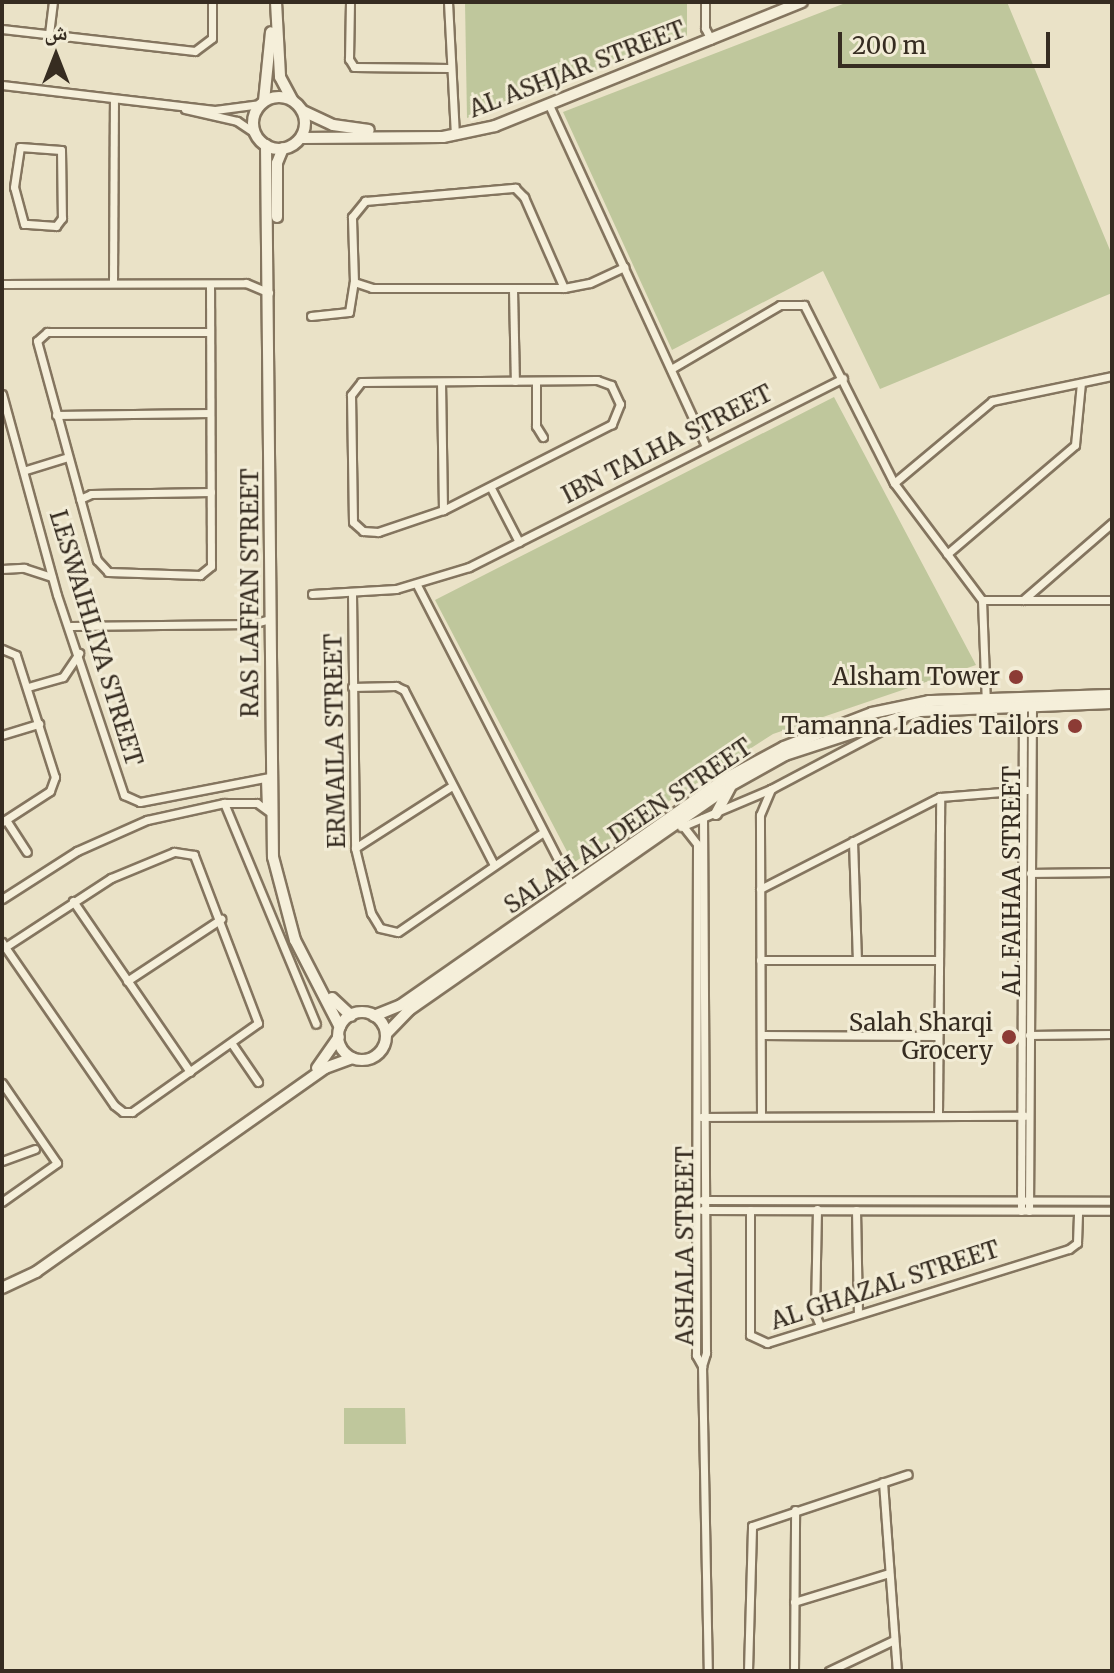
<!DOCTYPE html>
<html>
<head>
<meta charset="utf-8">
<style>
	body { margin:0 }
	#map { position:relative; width:1114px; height:1673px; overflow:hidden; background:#eae2c7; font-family:Merriweather,"Noto Naskh Arabic",serif }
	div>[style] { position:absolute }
	.green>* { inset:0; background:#bfc79c }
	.roads { filter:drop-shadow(2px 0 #84755f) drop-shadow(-2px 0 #84755f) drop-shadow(0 2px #84755f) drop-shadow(0 -2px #84755f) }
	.street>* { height:7px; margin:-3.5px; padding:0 3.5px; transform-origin:3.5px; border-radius:3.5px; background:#f5efda }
	.secondary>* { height:10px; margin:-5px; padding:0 5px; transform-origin:5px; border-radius:5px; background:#f5efda }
	.secondary>.ring { margin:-5px; padding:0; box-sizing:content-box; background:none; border:10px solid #f5efda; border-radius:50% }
	.dots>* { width:22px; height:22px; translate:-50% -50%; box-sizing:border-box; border:4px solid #f2ecd6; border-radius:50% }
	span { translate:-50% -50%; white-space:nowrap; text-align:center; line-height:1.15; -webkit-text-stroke:6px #f2ecd6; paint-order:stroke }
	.street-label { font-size:24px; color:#362c21 }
	.poi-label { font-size:24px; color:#362c21 }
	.right { translate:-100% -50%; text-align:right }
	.frame { position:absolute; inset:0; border:4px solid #362c21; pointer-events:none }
	.north { position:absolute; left:16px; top:16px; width:80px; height:80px; -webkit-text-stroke:6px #f2ecd6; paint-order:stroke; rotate:0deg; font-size:22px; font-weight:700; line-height:32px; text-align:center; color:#362c21 }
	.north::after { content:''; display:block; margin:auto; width:28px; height:36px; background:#362c21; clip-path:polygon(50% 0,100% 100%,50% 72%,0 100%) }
	.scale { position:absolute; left:838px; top:32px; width:212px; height:36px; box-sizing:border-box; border:4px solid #362c21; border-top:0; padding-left:10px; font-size:24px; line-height:28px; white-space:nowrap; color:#362c21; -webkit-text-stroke:6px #f2ecd6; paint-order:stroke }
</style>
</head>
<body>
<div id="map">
	<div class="green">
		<div style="clip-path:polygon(465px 2px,687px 2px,687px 36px,467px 118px)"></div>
		<div style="clip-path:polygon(848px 2px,1007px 2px,1112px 255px,1112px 293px,880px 389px,823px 271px,672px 350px,563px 112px)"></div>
		<div style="clip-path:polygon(834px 397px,976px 665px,773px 734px,573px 863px,435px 600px)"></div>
		<div style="clip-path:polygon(344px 1408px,405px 1408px,406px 1444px,344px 1444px)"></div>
	</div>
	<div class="roads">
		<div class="street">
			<div style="left:350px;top:2px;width:57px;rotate:91deg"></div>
			<div style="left:349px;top:59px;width:9px;rotate:58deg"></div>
			<div style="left:354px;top:67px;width:95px;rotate:0.6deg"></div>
			<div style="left:448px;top:2px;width:132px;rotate:87deg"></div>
			<div style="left:705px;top:2px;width:26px;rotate:90deg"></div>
			<div style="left:705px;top:28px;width:13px;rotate:63deg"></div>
			<div style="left:2px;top:29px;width:194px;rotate:6.5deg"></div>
			<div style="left:195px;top:51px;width:21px;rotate:-37deg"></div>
			<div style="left:212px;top:38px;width:36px;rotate:-90deg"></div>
			<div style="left:49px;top:34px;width:32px;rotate:-83deg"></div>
			<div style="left:2px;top:85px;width:214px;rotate:6.7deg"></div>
			<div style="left:215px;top:110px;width:46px;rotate:-7.4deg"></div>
			<div style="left:549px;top:105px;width:376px;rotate:65.3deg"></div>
			<div style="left:185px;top:109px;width:53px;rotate:13deg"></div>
			<div style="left:237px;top:121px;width:23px;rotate:34deg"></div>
			<div style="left:20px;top:147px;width:41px;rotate:4.2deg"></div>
			<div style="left:61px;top:150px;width:68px;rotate:89.2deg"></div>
			<div style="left:62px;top:218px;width:10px;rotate:127deg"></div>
			<div style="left:56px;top:226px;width:32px;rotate:-176deg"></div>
			<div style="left:24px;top:224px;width:38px;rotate:-105deg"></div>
			<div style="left:14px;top:187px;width:40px;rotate:-81.5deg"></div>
			<div style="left:354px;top:282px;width:19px;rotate:18deg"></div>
			<div style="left:372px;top:288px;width:192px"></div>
			<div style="left:564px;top:288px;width:26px;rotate:-11deg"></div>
			<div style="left:590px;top:283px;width:38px;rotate:-25deg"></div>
			<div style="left:113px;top:283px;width:184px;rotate:-89.7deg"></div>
			<div style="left:2px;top:284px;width:244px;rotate:-0.2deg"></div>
			<div style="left:246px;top:283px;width:25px;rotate:23deg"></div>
			<div style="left:513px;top:289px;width:92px;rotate:88.8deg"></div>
			<div style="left:311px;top:316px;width:38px;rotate:-6deg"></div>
			<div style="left:349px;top:312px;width:30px;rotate:-81deg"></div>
			<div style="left:354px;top:282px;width:65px;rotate:-91.8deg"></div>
			<div style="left:352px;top:217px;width:21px;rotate:-51deg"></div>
			<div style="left:365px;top:201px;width:151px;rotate:-5deg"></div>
			<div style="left:515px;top:188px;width:13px;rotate:45deg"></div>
			<div style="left:524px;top:197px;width:99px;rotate:66.3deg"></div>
			<div style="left:210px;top:332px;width:163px;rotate:180deg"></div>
			<div style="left:47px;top:332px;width:13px;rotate:138deg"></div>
			<div style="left:37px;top:341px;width:227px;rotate:74.7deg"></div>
			<div style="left:97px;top:560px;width:16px;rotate:47deg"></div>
			<div style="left:108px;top:572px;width:92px;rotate:1.9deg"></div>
			<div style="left:200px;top:575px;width:14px;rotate:-39deg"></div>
			<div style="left:211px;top:566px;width:282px;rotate:-90.2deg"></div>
			<div style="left:671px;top:369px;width:126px;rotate:-30.4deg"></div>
			<div style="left:780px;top:305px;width:24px"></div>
			<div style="left:804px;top:305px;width:199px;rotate:63.2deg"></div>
			<div style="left:894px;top:483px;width:146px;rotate:53.1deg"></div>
			<div style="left:982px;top:600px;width:104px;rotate:87.8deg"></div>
			<div style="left:597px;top:380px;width:15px;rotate:20deg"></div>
			<div style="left:611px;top:385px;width:21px;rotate:65deg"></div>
			<div style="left:620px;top:404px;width:22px;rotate:112deg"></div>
			<div style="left:612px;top:424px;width:190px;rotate:153deg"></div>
			<div style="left:443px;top:510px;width:69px;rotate:161.3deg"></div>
			<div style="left:378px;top:532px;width:15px;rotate:-176deg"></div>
			<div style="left:363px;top:531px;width:13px;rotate:-138deg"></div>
			<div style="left:353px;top:522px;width:127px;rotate:-90.9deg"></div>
			<div style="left:351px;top:395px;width:16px;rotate:-52deg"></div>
			<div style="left:361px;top:382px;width:236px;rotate:-0.5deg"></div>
			<div style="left:536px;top:381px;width:45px;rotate:90deg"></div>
			<div style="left:536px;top:426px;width:13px;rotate:58deg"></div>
			<div style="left:441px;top:382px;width:128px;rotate:89.1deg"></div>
			<div style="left:2px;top:394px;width:208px;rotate:74.7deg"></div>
			<div style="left:57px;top:595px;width:211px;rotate:71.5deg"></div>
			<div style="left:124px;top:795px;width:17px;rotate:24deg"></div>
			<div style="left:140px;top:802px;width:132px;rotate:-10.9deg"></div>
			<div style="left:56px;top:415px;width:154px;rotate:-0.7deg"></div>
			<div style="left:26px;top:470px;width:44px;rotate:-17.2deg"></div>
			<div style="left:894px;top:483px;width:128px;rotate:-39.9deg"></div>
			<div style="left:992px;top:401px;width:123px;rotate:-11.8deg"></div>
			<div style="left:491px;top:488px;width:61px;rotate:62.6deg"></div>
			<div style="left:80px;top:499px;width:12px;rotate:-24deg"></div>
			<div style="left:91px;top:494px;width:120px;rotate:-1deg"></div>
			<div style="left:947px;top:554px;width:168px;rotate:-40.4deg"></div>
			<div style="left:1075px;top:445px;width:62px;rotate:-84.5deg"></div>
			<div style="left:2px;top:569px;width:22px;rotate:-3deg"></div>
			<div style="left:24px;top:568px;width:29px;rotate:18deg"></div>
			<div style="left:417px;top:585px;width:342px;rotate:62.8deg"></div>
			<div style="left:312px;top:594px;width:84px;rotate:-3.4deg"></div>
			<div style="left:396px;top:589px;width:76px;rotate:-16.8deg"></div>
			<div style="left:469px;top:567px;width:419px;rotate:-26.8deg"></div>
			<div style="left:352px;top:594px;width:254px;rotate:89.3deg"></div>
			<div style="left:355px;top:848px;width:67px;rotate:76.2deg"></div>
			<div style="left:371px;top:913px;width:17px;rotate:59deg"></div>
			<div style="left:380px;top:928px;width:18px;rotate:13deg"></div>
			<div style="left:398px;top:932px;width:175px;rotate:-34.5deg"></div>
			<div style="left:982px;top:600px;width:130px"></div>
			<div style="left:1023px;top:600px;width:118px;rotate:-40.9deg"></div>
			<div style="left:71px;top:626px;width:181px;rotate:-0.6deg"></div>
			<div style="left:252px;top:624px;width:19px;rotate:-16deg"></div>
			<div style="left:2px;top:649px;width:15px;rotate:23deg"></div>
			<div style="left:16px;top:655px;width:128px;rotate:72.3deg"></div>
			<div style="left:55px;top:777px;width:15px;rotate:110deg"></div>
			<div style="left:50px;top:791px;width:57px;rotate:147.1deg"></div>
			<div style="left:28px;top:687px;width:36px;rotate:-16deg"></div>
			<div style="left:63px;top:677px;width:29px;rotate:-56deg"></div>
			<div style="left:352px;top:687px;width:44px;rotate:-1.3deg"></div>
			<div style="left:396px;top:686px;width:9px;rotate:27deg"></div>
			<div style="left:404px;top:690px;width:197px;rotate:62.8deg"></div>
			<div style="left:2px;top:735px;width:39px;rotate:-17deg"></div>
			<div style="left:265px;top:779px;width:28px;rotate:88deg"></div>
			<div style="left:224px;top:803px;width:239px;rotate:67.4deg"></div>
			<div style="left:6px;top:820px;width:38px;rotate:57deg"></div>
			<div style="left:683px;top:826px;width:23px;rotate:52deg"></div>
			<div style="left:697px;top:844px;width:511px;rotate:90.11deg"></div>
			<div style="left:696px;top:1355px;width:13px;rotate:61deg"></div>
			<div style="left:702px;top:1366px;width:14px;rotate:-73deg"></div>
			<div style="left:706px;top:1353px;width:535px;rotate:-90.32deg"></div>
			<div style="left:681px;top:827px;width:98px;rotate:-22.9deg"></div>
			<div style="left:771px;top:789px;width:149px;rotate:-27.9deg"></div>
			<div style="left:853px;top:841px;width:119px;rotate:88.1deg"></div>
			<div style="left:355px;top:848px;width:115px;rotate:-32.6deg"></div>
			<div style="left:1030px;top:873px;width:82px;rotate:-0.7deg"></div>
			<div style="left:760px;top:889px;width:202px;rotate:-27.1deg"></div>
			<div style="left:940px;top:797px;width:87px;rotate:-4.6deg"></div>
			<div style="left:2px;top:899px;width:89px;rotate:-32.6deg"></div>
			<div style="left:77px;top:851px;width:77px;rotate:-23.9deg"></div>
			<div style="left:147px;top:820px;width:79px;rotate:-12.4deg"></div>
			<div style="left:224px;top:803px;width:33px"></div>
			<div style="left:257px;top:803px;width:17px;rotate:36deg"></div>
			<div style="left:73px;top:901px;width:207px;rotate:55.6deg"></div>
			<div style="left:2px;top:942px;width:6px;rotate:59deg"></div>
			<div style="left:5px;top:947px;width:192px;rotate:55.4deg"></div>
			<div style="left:114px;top:1105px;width:11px;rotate:38deg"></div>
			<div style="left:123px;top:1112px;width:9px"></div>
			<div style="left:132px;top:1112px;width:154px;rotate:-35.2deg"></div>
			<div style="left:258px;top:1023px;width:180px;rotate:-110.9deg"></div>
			<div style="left:194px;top:855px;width:20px;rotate:-171deg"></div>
			<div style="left:174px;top:852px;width:68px;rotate:157.6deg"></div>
			<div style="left:111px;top:878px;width:126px;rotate:146.9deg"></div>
			<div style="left:760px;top:960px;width:179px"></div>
			<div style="left:127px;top:981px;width:113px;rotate:-33.4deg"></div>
			<div style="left:761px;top:1035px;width:177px;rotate:0.3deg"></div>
			<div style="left:1029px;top:1035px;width:83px;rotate:-0.7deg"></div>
			<div style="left:232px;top:1044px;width:46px;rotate:55.6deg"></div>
			<div style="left:2px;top:1083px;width:97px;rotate:55.5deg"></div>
			<div style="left:57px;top:1163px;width:67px;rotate:144.7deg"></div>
			<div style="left:938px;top:1115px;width:318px;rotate:-89.6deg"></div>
			<div style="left:761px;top:1116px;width:301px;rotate:-90.2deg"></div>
			<div style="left:760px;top:815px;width:28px;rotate:-67deg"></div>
			<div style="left:701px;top:1117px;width:324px;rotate:-0.2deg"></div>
			<div style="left:2px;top:1161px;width:35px;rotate:-20deg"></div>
			<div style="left:702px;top:1200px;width:410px;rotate:0.1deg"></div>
			<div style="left:817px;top:1209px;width:105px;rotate:91.1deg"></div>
			<div style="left:815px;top:1314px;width:13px;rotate:67deg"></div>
			<div style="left:702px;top:1210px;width:410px;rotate:0.1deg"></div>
			<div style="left:750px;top:1210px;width:125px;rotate:90deg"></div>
			<div style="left:750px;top:1335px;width:19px;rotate:25deg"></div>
			<div style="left:767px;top:1343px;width:316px;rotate:-17.3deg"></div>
			<div style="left:1069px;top:1249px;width:10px;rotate:-37deg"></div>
			<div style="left:1077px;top:1243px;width:32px;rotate:-88deg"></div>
			<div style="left:856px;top:1210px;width:104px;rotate:88.9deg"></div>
			<div style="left:1021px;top:1211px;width:509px;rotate:-89.77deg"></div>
			<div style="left:1029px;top:1211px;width:506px;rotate:-89.66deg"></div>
			<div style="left:702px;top:1366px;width:305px;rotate:88.9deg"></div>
			<div style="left:883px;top:1482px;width:190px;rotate:85.8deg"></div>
			<div style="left:794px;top:1602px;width:99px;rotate:-17deg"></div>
			<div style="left:748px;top:1671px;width:145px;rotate:-88.4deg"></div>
			<div style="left:752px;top:1526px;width:164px;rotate:-18.4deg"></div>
			<div style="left:794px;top:1671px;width:161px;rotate:-89.6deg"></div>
			<div style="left:829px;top:1671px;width:72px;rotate:-25.5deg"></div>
		</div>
		<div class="secondary">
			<div style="left:276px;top:2px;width:75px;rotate:86.9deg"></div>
			<div style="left:280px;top:77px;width:26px;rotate:62deg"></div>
			<div class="ring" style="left:253px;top:97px;width:42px;height:42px"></div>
			<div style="left:264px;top:101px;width:69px;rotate:-84.2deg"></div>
			<div style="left:303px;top:111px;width:33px;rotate:25deg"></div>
			<div style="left:333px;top:125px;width:36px;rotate:8deg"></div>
			<div style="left:301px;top:138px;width:142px;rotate:-0.4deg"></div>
			<div style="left:443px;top:137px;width:53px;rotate:-11.9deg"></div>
			<div style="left:495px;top:126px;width:331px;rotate:-22deg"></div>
			<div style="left:266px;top:145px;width:712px;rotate:89.44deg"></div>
			<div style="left:273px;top:857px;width:86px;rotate:75.2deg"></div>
			<div style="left:295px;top:940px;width:98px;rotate:62.7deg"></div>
			<div style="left:277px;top:217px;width:54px;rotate:-90deg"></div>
			<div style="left:277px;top:163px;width:16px;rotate:-68deg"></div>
			<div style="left:716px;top:814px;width:30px;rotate:-62deg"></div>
			<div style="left:332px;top:998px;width:26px;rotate:43deg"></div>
			<div class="ring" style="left:338px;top:1012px;width:38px;height:38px"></div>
			<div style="left:374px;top:1016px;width:29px;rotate:-22deg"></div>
			<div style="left:401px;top:1005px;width:393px;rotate:-34.9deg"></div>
			<div style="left:723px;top:780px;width:69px;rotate:-28.4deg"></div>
			<div style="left:784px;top:747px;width:94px;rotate:-21.1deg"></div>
			<div style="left:872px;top:713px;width:58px;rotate:-11.9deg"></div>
			<div style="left:929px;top:701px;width:183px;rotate:-1.9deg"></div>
			<div style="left:386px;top:1034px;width:33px;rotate:-46deg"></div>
			<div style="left:409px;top:1010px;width:391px;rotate:-34.9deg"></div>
			<div style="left:730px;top:786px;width:63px;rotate:-29.4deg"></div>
			<div style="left:785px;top:755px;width:142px;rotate:-18.1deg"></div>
			<div style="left:920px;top:711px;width:192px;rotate:-2.4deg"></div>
			<div style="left:317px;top:1068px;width:38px;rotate:-55deg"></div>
			<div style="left:2px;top:1288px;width:38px;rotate:-25deg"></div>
			<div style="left:36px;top:1272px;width:354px;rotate:-35.2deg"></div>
			<div style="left:325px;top:1068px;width:29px;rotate:-20deg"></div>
		</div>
	</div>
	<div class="dots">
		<div style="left:1016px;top:677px;background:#8c3b35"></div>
		<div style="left:1075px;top:726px;background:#8c3b35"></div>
		<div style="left:1009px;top:1037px;background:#8c3b35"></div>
	</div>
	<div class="street-label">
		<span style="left:577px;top:69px;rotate:-21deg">AL ASHJAR STREET</span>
		<span style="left:667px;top:444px;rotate:-27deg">IBN TALHA STREET</span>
		<span style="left:250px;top:593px;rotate:-90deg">RAS LAFFAN STREET</span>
		<span style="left:96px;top:638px;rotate:73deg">LESWAIHLIYA STREET</span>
		<span style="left:335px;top:741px;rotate:-91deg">ERMAILA STREET</span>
		<span style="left:628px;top:826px;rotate:-34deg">SALAH AL DEEN STREET</span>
		<span style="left:1012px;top:881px;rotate:-90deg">AL FAIHAA STREET</span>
		<span style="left:685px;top:1246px;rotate:-90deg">ASHALA STREET</span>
		<span style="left:885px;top:1285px;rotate:-18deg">AL GHAZAL STREET</span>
	</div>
	<div class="poi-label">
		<span class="right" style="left:1000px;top:677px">Alsham Tower</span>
		<span class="right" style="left:1059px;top:726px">Tamanna Ladies Tailors</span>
		<span class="right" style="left:993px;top:1037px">Salah Sharqi<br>Grocery</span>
	</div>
	<div class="frame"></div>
	<div class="north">ش</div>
	<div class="scale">200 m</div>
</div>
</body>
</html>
